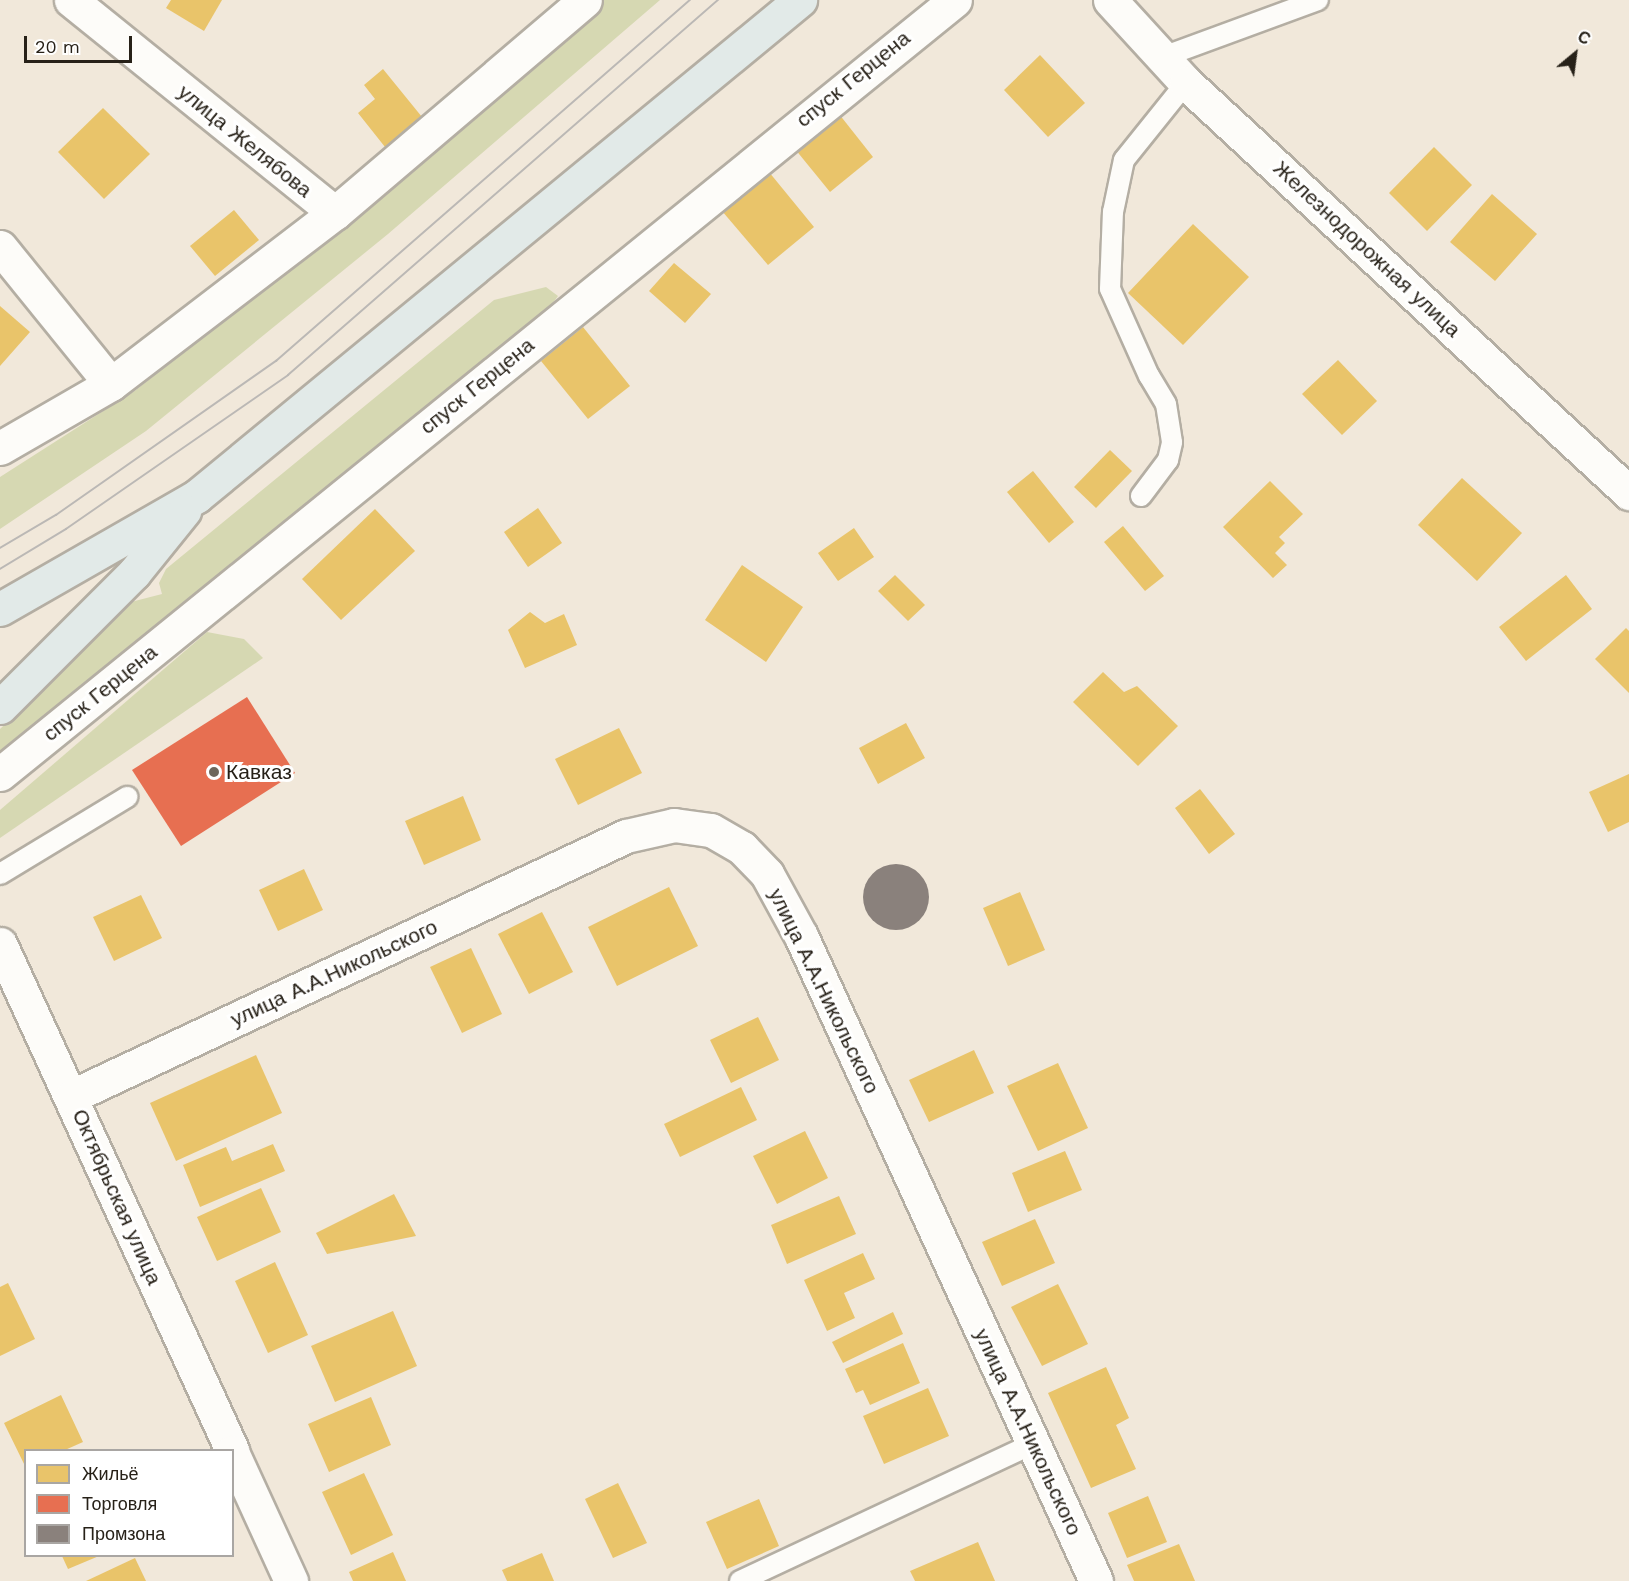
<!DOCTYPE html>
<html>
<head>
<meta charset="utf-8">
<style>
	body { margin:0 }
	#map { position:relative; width:1629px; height:1581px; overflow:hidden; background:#f1e8da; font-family:"Work Sans",sans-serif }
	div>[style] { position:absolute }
	.green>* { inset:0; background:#d6d8b2 }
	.homes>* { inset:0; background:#e9c46a }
	.shops>* { inset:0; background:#e76f51 }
	.industry>* { inset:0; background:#8a817c }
	.round { border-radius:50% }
	.roads { filter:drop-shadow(2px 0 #b4aea3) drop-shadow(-2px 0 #b4aea3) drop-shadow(0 2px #b4aea3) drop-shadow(0 -2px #b4aea3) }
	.service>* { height:20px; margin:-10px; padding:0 10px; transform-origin:10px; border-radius:10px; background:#fdfcf9 }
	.minor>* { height:33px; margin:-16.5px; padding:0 16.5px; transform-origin:16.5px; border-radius:16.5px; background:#fdfcf9 }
	.primary>* { height:33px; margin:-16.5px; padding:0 16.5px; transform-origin:16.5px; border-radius:16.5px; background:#e2eae8 }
	.tram>* { height:1.5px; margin:-0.75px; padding:0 0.75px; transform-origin:0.75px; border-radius:0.75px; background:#bbb8b5 }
	.dots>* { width:16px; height:16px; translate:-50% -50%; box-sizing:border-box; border:3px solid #fff; border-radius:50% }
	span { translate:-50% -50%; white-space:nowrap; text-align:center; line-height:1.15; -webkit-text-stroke:6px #fff; paint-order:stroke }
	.street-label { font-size:21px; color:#272118 }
	.poi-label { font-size:21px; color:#272118 }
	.left { translate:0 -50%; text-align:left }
	.legend { position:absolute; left:24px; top:1449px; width:210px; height:108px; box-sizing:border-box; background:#fff; border:2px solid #a9a6a3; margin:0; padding:8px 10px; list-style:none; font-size:18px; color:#272118 }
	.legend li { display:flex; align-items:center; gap:12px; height:30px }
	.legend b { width:30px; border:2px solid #a9a6a3 }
	.north { position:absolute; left:1545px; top:24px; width:60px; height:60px; -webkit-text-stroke:4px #fff; paint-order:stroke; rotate:29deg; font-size:16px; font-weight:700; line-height:24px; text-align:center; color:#272118 }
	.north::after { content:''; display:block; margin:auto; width:21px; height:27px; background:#272118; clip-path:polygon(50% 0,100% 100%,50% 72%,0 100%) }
	.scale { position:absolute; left:24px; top:36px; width:108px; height:27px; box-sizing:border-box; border:3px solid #272118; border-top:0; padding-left:8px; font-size:18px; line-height:21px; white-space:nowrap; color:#272118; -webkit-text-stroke:4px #fff; paint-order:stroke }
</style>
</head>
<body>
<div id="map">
	<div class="green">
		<div style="clip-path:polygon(603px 0,660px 0,388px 234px,146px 431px,0 529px,0 477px,136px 390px,351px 216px)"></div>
		<div style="clip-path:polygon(546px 287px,558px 296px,547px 311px,0 763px,0 729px,131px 602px,162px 594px,159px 583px,166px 569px,494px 300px)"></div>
		<div style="clip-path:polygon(207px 632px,244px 639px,263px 658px,0 838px,0 810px)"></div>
	</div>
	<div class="homes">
		<div style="clip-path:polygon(171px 0,222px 0,204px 31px,166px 8px)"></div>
		<div style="clip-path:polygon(1040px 55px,1085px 103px,1048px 137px,1004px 90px)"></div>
		<div style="clip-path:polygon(383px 69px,422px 117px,385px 147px,358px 113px,375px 99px,364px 85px)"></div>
		<div style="clip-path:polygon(103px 108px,150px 154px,104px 199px,58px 152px)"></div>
		<div style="clip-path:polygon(839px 114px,873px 157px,830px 192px,795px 149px)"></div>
		<div style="clip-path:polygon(1434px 147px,1472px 185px,1427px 231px,1389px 193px)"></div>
		<div style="clip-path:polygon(769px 172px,814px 227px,768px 265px,722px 211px)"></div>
		<div style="clip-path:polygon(1492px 194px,1537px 234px,1495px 281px,1450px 242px)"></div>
		<div style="clip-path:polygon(234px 210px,259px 240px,215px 276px,190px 246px)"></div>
		<div style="clip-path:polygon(1193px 224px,1249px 277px,1183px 345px,1128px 293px)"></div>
		<div style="clip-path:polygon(674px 263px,711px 294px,685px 323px,649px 291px)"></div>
		<div style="clip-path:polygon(0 306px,30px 332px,0 366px)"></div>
		<div style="clip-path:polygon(583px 327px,630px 386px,588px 419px,541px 361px)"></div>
		<div style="clip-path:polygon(1338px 360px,1377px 401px,1342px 435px,1302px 394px)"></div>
		<div style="clip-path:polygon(1110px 450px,1132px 471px,1096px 508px,1074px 487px)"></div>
		<div style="clip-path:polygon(1033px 471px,1074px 522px,1049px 543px,1007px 492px)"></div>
		<div style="clip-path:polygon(1462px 478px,1522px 533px,1477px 581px,1418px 525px)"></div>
		<div style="clip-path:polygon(1270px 481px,1303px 514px,1279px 537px,1285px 543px,1275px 553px,1287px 565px,1273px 578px,1223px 527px)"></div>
		<div style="clip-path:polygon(538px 508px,562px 543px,528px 567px,504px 532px)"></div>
		<div style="clip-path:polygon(375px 509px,415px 551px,341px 620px,302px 579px)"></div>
		<div style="clip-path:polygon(1123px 526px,1164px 576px,1145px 591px,1104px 542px)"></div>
		<div style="clip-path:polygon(854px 528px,874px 557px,838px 581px,818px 553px)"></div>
		<div style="clip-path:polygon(742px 565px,803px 607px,766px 662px,705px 620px)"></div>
		<div style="clip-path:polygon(895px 575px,925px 605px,908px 621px,878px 591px)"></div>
		<div style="clip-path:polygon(1566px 575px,1592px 609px,1526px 661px,1499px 627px)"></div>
		<div style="clip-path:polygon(530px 612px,545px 623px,564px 614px,577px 645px,525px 668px,508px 630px)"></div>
		<div style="clip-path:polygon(1626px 628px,1629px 631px,1629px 693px,1595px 659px)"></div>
		<div style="clip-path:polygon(1103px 672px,1124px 692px,1137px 686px,1178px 726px,1138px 766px,1073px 702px)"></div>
		<div style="clip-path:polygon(906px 723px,925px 758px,878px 784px,859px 748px)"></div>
		<div style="clip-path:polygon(619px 728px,642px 773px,578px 805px,555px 759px)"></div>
		<div style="clip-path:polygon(1629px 774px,1629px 822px,1608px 832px,1589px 792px)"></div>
		<div style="clip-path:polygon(1200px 789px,1235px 834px,1209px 854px,1175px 808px)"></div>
		<div style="clip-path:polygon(463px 796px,481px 840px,424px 865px,405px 821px)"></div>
		<div style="clip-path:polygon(304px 869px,323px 910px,278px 931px,259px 890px)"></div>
		<div style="clip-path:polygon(669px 887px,698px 946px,617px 986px,588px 927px)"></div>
		<div style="clip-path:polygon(1020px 892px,1045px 950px,1008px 966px,983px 908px)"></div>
		<div style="clip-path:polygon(141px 895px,162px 938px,114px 961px,93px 917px)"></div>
		<div style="clip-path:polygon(542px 912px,573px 972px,529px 994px,498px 934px)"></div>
		<div style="clip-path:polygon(471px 948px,502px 1014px,462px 1033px,430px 967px)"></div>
		<div style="clip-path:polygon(758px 1017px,779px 1060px,731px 1083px,710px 1040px)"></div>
		<div style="clip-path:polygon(974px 1050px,994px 1093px,929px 1122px,909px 1080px)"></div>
		<div style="clip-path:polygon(256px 1055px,282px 1113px,176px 1161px,150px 1103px)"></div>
		<div style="clip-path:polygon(1058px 1063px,1088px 1128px,1038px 1151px,1007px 1086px)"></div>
		<div style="clip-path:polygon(741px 1087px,757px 1120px,680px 1157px,664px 1124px)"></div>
		<div style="clip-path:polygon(805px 1131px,828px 1178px,777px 1204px,753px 1156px)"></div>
		<div style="clip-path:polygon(273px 1144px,285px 1171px,200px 1207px,183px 1165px,226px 1147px,232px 1161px)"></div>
		<div style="clip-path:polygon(1065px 1151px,1082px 1190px,1028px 1212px,1012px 1173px)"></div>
		<div style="clip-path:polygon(261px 1188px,281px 1232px,217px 1261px,197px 1217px)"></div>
		<div style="clip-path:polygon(394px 1194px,416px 1236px,327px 1254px,316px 1233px)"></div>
		<div style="clip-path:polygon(839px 1196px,856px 1234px,787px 1264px,771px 1225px)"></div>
		<div style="clip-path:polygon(1035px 1219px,1055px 1263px,1002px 1286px,982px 1242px)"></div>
		<div style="clip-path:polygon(863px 1253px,875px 1279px,844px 1293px,855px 1318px,827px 1331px,804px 1280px)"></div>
		<div style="clip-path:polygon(275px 1262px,308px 1335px,268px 1353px,235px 1281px)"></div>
		<div style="clip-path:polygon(8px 1283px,35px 1339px,0 1356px,0 1287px)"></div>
		<div style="clip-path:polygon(1058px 1284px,1088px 1344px,1042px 1366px,1011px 1307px)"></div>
		<div style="clip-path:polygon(393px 1311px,417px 1366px,335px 1402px,311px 1346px)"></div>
		<div style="clip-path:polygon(893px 1312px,903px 1334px,843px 1363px,832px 1342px)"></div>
		<div style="clip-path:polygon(903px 1343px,920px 1383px,870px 1405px,863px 1390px,856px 1393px,845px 1369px)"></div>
		<div style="clip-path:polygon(1106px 1367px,1129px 1418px,1116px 1425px,1136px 1469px,1091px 1488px,1048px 1393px)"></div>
		<div style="clip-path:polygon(928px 1388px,949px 1436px,884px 1464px,863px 1416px)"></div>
		<div style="clip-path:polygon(61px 1395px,83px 1442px,65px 1450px,26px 1450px,26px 1468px,4px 1423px)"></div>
		<div style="clip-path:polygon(371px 1397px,391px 1445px,329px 1472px,308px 1424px)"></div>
		<div style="clip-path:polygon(364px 1473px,393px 1535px,351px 1555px,322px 1492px)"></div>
		<div style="clip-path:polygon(618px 1483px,647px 1543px,613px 1558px,585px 1499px)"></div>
		<div style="clip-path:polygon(1148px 1496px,1167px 1542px,1127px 1558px,1108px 1513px)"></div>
		<div style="clip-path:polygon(759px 1499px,779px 1546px,727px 1569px,706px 1522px)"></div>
		<div style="clip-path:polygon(978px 1542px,995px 1581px,915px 1581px,910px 1571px)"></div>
		<div style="clip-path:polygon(1179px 1544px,1195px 1581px,1134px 1581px,1127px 1565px)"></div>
		<div style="clip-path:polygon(393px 1552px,406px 1581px,353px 1581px,349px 1572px)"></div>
		<div style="clip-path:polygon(542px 1553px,554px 1581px,507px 1581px,502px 1570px)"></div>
		<div style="clip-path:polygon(62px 1556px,99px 1556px,68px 1569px)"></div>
		<div style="clip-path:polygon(135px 1558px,146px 1581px,86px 1581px)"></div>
	</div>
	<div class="shops">
		<div style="clip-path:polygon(247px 697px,295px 773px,181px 846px,132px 770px)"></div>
	</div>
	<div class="industry">
		<div class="round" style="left:863px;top:864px;width:66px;height:66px"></div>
	</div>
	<div class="roads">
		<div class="service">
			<div style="left:1163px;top:57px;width:165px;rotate:-20.2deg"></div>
			<div style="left:1141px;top:496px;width:45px;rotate:-53.1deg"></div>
			<div style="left:1168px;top:460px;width:18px;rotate:-77deg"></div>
			<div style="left:1172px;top:442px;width:38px;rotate:-99deg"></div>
			<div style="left:1166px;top:404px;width:33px;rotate:-121deg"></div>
			<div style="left:1149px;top:376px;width:95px;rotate:-114.1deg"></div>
			<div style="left:1110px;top:289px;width:77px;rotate:-87.8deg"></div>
			<div style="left:1113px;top:212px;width:53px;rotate:-78.1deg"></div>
			<div style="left:1124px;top:160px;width:99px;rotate:-51.2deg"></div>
			<div style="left:0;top:874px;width:149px;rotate:-31.2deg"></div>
			<div style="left:740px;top:1581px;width:323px;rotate:-25.1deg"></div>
		</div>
		<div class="minor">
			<div style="left:71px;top:0;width:339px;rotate:38.9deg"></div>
			<div style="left:1110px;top:0;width:113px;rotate:47.5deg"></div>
			<div style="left:1186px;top:83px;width:604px;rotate:42.78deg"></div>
			<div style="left:0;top:247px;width:176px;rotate:51deg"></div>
			<div style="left:0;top:448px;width:128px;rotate:-30deg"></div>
			<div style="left:111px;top:384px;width:282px;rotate:-37.4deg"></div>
			<div style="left:335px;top:213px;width:328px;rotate:-40.4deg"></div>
			<div style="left:0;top:774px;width:1229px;rotate:-39.02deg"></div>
			<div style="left:0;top:944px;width:557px;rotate:65.37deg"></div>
			<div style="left:72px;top:1096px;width:612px;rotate:-25.14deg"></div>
			<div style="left:626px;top:836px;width:49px;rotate:-12.9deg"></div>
			<div style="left:674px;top:825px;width:37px;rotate:8deg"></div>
			<div style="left:711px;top:830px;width:36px;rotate:30deg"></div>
			<div style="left:742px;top:848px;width:36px;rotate:46deg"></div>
			<div style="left:767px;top:874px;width:71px;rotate:61.3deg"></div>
			<div style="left:801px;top:936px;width:709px;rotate:65.42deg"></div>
			<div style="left:232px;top:1452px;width:142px;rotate:65.4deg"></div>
		</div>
		<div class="primary">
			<div style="left:0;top:609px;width:227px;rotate:-29.8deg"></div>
			<div style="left:197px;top:496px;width:781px;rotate:-39.44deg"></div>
			<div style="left:0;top:707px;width:190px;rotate:-45deg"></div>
			<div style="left:134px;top:573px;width:80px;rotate:-51.1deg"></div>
		</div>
	</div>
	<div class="tram">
		<div style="left:0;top:548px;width:65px;rotate:-30.5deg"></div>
		<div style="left:56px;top:515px;width:269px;rotate:-35deg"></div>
		<div style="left:276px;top:361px;width:549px;rotate:-41.09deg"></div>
		<div style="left:0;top:569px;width:77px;rotate:-31.2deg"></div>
		<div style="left:66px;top:529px;width:270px;rotate:-34.7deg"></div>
		<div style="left:288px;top:375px;width:571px;rotate:-41.09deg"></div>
	</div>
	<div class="dots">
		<div style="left:214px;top:772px;background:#6e675c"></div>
	</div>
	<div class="street-label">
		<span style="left:853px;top:79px;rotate:-39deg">спуск Герцена</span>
		<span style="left:245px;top:141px;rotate:39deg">улица Желябова</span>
		<span style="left:1367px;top:249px;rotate:43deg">Железнодорожная улица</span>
		<span style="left:477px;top:386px;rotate:-39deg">спуск Герцена</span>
		<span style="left:100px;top:693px;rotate:-39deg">спуск Герцена</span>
		<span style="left:334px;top:973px;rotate:-25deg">улица А.А.Никольского</span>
		<span style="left:824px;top:991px;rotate:64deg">улица А.А.Никольского</span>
		<span style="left:117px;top:1197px;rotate:66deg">Октябрьская улица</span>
		<span style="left:1028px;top:1432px;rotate:65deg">улица А.А.Никольского</span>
	</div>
	<div class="poi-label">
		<span class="left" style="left:226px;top:772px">Кавказ</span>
	</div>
	<ul class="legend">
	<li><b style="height:16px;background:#e9c46a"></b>Жильё</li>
	<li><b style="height:16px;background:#e76f51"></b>Торговля</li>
	<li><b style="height:16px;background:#8a817c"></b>Промзона</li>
	</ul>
	<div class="north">С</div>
	<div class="scale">20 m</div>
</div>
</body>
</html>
